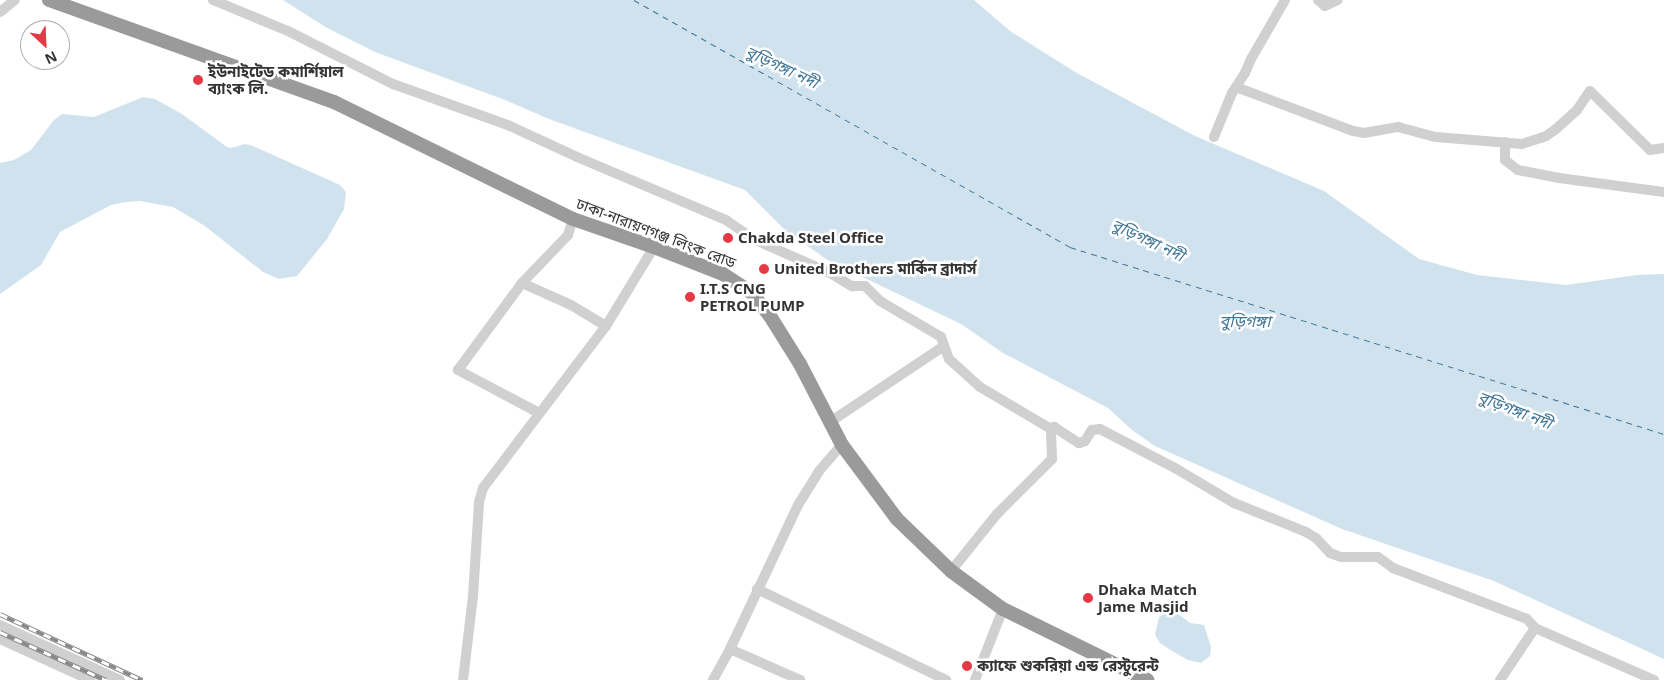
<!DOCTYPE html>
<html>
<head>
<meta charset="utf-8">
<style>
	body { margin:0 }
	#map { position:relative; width:1664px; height:680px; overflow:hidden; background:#fff; font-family:"Noto Sans","Noto Sans Bengali",sans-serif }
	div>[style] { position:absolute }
	.water>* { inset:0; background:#cfe2ee }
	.ferry>* { height:1px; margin-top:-0.5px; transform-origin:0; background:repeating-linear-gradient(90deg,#3f7597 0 6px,transparent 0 11px) }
	.minor>* { height:10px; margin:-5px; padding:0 5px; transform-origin:5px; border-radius:5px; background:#d0d0d0 }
	.highway>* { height:14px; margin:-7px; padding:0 7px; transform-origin:7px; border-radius:7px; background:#9a9a9a }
	.rail>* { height:4.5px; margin-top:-2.25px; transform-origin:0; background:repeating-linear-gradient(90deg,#fff 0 8px,#888 0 16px); box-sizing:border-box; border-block:1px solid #888 }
	.dots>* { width:14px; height:14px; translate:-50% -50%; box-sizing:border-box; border:2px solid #fff; border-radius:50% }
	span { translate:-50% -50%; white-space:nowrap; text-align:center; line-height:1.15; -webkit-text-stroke:5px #fff; paint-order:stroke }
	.poi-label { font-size:15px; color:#333; font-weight:700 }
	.left { translate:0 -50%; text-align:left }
	.street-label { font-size:15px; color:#333 }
	.water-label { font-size:16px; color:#3f7597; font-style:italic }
	.north { position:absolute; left:20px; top:20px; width:50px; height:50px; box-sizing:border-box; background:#fff; border:1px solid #adadad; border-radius:50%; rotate:155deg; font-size:14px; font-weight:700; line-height:20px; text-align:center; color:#333 }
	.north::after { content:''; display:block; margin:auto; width:18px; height:22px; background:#e63946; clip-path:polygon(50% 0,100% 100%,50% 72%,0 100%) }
</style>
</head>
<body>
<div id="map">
	<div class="water">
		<div style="clip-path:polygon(283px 0,974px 0,1010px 31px,1075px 72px,1195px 136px,1324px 191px,1419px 259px,1477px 275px,1566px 285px,1637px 275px,1664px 274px,1664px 659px,1494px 581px,1342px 529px,1155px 446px,1132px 430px,1108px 408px,1003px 353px,961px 324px,829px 261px,785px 230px,745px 190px,549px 119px,505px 100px,375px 52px,327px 28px)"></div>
		<div style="clip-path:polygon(143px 97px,155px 99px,182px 114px,227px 147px,231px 148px,245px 144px,253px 146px,340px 185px,346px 192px,344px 209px,327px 239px,297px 276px,279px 279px,263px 272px,205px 226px,173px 207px,140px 201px,125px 202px,111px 205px,60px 232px,41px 265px,0 294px,0 163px,14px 160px,31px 150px,54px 120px,62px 114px,94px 117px)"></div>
		<div style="clip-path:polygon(1172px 609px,1190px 623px,1204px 625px,1211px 647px,1210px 656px,1201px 663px,1188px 660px,1172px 651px,1160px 643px,1155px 635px,1159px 617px)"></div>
	</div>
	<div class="ferry">
		<div style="left:634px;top:0;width:501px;rotate:29.53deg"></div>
		<div style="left:1070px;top:247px;width:623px;rotate:17.47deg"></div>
	</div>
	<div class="minor">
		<div style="left:213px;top:0;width:81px;rotate:22.5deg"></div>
		<div style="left:288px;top:31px;width:118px;rotate:26.8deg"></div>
		<div style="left:393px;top:84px;width:124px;rotate:19.7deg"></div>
		<div style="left:510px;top:126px;width:74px;rotate:24.8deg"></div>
		<div style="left:577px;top:157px;width:162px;rotate:22.9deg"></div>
		<div style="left:726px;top:220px;width:33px;rotate:35deg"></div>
		<div style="left:753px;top:239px;width:84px;rotate:23.8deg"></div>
		<div style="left:830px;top:273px;width:26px;rotate:31deg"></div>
		<div style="left:852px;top:286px;width:13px"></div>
		<div style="left:865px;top:286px;width:21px;rotate:45deg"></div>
		<div style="left:880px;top:301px;width:71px;rotate:30.5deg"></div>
		<div style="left:941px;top:337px;width:23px;rotate:70deg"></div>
		<div style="left:949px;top:359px;width:42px;rotate:42.1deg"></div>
		<div style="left:980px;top:387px;width:82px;rotate:30.6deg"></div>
		<div style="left:1318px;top:0;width:9px;rotate:41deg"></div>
		<div style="left:1325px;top:6px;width:14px;rotate:-25deg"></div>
		<div style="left:0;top:12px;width:19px;rotate:-39deg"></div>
		<div style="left:1236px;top:87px;width:125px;rotate:20.6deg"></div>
		<div style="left:1353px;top:131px;width:11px;rotate:10deg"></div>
		<div style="left:1364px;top:133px;width:35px;rotate:-10deg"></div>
		<div style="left:1398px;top:127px;width:39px;rotate:15deg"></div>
		<div style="left:1436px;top:137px;width:86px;rotate:4.7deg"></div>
		<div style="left:1522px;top:144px;width:25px;rotate:-18deg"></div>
		<div style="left:1546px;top:136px;width:12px;rotate:-35deg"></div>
		<div style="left:1556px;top:129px;width:28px;rotate:-42deg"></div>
		<div style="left:1577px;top:110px;width:23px;rotate:-56deg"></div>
		<div style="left:1590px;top:91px;width:84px;rotate:44.5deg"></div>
		<div style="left:1650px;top:150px;width:14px;rotate:-8deg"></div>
		<div style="left:1214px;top:137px;width:48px;rotate:-67.8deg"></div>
		<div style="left:1232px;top:93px;width:24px;rotate:-57deg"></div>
		<div style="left:1245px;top:73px;width:15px;rotate:-67deg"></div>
		<div style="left:1251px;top:59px;width:68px;rotate:-60deg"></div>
		<div style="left:1505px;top:142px;width:18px;rotate:90deg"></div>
		<div style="left:1505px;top:160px;width:16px;rotate:38deg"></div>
		<div style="left:1518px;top:170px;width:42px;rotate:11deg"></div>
		<div style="left:1559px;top:178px;width:106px;rotate:7.6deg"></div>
		<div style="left:522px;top:283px;width:54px;rotate:24.2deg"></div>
		<div style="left:571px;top:305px;width:41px;rotate:31deg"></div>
		<div style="left:539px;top:413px;width:92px;rotate:-152deg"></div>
		<div style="left:458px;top:370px;width:108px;rotate:-53.7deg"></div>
		<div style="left:522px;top:283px;width:66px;rotate:-46.2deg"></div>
		<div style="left:568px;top:235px;width:17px;rotate:-73deg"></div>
		<div style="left:830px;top:422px;width:137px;rotate:-33.7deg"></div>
		<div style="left:951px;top:571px;width:73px;rotate:-51.1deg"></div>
		<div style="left:997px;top:514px;width:78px;rotate:-45deg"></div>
		<div style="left:1052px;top:459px;width:30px;rotate:-92deg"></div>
		<div style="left:1051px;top:429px;width:4px;rotate:-34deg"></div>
		<div style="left:1054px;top:427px;width:30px;rotate:33deg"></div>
		<div style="left:1079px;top:443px;width:6px;rotate:-18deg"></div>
		<div style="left:1085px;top:441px;width:13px;rotate:-58deg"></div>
		<div style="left:1092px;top:430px;width:8px;rotate:-7deg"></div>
		<div style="left:1100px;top:429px;width:85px;rotate:27.5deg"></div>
		<div style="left:1175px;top:468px;width:69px;rotate:30.7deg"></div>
		<div style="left:1234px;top:503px;width:78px;rotate:21.9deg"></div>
		<div style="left:1306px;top:532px;width:12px;rotate:31deg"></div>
		<div style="left:1316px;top:538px;width:21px;rotate:47deg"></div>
		<div style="left:1330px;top:553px;width:12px;rotate:20deg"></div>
		<div style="left:1341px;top:557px;width:37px"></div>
		<div style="left:1378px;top:557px;width:19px;rotate:36deg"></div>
		<div style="left:1393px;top:568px;width:143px;rotate:20.8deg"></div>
		<div style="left:1527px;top:619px;width:12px;rotate:48deg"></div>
		<div style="left:1535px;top:628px;width:130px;rotate:23.6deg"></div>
		<div style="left:757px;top:589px;width:210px;rotate:25.7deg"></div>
		<div style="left:0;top:625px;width:132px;rotate:24.6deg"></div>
		<div style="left:0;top:639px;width:99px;rotate:24.5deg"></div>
		<div style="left:730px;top:649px;width:77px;rotate:23.9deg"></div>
		<div style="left:463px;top:680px;width:85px;rotate:-83.2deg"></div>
		<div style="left:473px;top:596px;width:94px;rotate:-86.3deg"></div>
		<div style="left:479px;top:502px;width:15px;rotate:-74deg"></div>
		<div style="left:483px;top:488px;width:203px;rotate:-52.8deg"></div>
		<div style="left:606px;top:326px;width:92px;rotate:-58.7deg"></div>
		<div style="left:713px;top:680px;width:35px;rotate:-61deg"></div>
		<div style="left:730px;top:649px;width:159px;rotate:-64.7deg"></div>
		<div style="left:798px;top:505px;width:40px;rotate:-58deg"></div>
		<div style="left:819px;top:471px;width:35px;rotate:-49deg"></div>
		<div style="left:975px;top:680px;width:76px;rotate:-68.5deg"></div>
		<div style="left:1500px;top:680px;width:63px;rotate:-56.1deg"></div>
	</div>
	<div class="highway">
		<div style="left:49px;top:0;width:303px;rotate:19.7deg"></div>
		<div style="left:334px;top:102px;width:266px;rotate:26.1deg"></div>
		<div style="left:573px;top:219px;width:86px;rotate:19.1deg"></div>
		<div style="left:654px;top:247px;width:74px;rotate:21.4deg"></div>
		<div style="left:723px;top:274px;width:35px;rotate:33deg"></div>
		<div style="left:752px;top:293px;width:29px;rotate:52deg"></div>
		<div style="left:770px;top:316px;width:57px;rotate:58deg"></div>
		<div style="left:800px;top:364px;width:91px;rotate:62.6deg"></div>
		<div style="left:842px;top:445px;width:92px;rotate:53.4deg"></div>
		<div style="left:897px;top:519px;width:75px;rotate:43.9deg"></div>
		<div style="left:951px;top:571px;width:64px;rotate:36.2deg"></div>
		<div style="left:1003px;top:609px;width:161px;rotate:26.2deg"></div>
	</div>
	<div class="rail">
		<div style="left:0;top:614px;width:157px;rotate:24.9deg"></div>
		<div style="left:0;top:632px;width:116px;rotate:24.4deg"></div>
	</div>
	<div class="dots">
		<div style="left:198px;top:80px;background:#e63946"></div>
		<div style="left:728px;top:238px;background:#e63946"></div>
		<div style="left:764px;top:269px;background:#e63946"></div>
		<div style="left:690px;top:297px;background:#e63946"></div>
		<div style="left:1088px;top:598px;background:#e63946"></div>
		<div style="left:967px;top:666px;background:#e63946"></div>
	</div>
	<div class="poi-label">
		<span class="left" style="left:208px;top:80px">ইউনাইটেড কমার্শিয়াল<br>ব্যাংক লি.</span>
		<span class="left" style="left:738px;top:238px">Chakda Steel Office</span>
		<span class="left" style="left:774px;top:269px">United Brothers মার্কিন ব্রাদার্স</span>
		<span class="left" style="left:700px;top:297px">I.T.S CNG<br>PETROL PUMP</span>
		<span class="left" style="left:1098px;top:598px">Dhaka Match<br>Jame Masjid</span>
		<span class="left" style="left:977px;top:666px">ক্যাফে শুকরিয়া এন্ড রেস্টুরেন্ট</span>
	</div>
	<div class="street-label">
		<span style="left:656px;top:233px;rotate:21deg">ঢাকা-নারায়ণগঞ্জ লিংক রোড</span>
	</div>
	<div class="water-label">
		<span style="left:782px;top:67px;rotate:25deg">বুড়িগঙ্গা নদী</span>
		<span style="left:1148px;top:240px;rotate:25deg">বুড়িগঙ্গা নদী</span>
		<span style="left:1245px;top:321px">বুড়িগঙ্গা</span>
		<span style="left:1515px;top:410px;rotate:21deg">বুড়িগঙ্গা নদী</span>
	</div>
	<div class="north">N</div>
</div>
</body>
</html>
